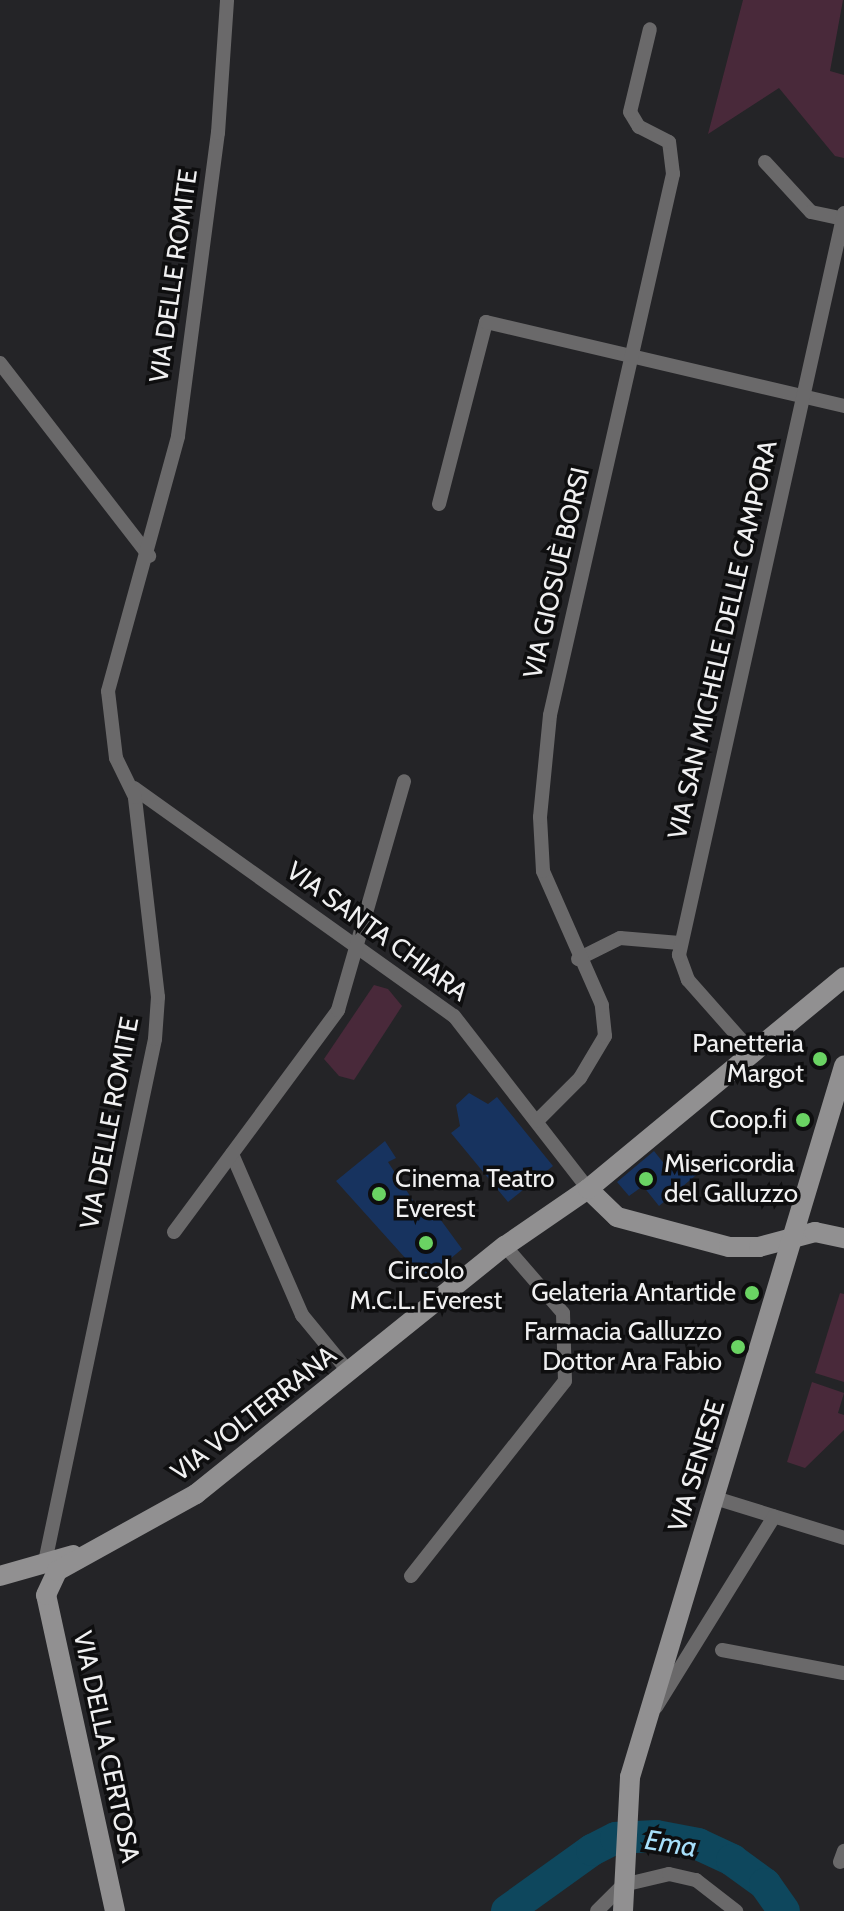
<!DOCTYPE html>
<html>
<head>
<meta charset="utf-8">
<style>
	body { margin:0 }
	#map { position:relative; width:844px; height:1911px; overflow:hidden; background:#242427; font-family:Cabin,sans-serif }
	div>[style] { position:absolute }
	.green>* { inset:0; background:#49293a }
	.river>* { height:32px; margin:-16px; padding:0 16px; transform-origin:16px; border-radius:16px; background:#0e475d }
	.building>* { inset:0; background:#17335f }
	.street>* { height:14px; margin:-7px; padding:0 7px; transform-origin:7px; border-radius:7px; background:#6a696a }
	.secondary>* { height:20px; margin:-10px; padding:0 10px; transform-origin:10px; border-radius:10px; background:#919091 }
	.dots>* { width:22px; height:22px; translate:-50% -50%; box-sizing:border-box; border:4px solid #0e0e0f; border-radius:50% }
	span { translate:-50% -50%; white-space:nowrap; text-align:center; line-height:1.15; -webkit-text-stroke:7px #0e0e0f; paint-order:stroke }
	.street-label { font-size:26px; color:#f0f0f1 }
	.poi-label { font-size:26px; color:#f0f0f1 }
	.right { translate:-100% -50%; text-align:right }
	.left { translate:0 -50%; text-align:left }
	.water-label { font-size:28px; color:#a8e0fb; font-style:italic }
</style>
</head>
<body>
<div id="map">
	<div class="green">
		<div style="clip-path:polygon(743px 0,843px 0,830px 71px,844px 75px,844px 158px,835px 156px,779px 88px,708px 134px)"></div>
		<div style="clip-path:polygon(374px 985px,388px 989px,402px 1006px,354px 1080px,339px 1076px,324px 1059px)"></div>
		<div style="clip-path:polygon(840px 1293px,844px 1294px,844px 1382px,815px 1373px)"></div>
		<div style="clip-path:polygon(812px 1382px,844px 1393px,838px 1413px,844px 1415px,844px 1430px,805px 1468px,787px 1462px)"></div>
	</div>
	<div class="river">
		<div style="left:507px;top:1911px;width:105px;rotate:-35.7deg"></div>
		<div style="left:592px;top:1850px;width:27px;rotate:-27deg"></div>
		<div style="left:616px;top:1838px;width:40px;rotate:-2.9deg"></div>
		<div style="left:656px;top:1836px;width:43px;rotate:10.8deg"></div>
		<div style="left:698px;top:1844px;width:38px;rotate:25deg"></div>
		<div style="left:732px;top:1860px;width:41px;rotate:36deg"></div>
		<div style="left:765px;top:1884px;width:33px;rotate:55deg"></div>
	</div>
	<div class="building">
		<div style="clip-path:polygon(469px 1093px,488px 1104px,497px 1097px,553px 1166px,508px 1202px,451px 1133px,460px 1126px,456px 1105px)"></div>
		<div style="clip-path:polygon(385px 1141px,396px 1158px,388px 1162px,423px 1216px,432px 1208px,462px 1249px,425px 1280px,336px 1181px)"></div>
		<div style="clip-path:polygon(654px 1151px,670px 1171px,690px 1157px,701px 1171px,659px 1206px,643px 1186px,629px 1196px,617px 1182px)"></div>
	</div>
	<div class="street">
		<div style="left:765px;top:162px;width:68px;rotate:47.4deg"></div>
		<div style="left:811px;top:212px;width:34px;rotate:12deg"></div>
		<div style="left:0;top:363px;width:244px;rotate:52.3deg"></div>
		<div style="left:439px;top:504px;width:188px;rotate:-75.5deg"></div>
		<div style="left:486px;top:322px;width:368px;rotate:13.2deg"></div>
		<div style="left:134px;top:788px;width:393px;rotate:35.5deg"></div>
		<div style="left:454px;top:1016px;width:219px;rotate:52.2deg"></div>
		<div style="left:578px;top:959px;width:47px;rotate:-26.6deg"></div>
		<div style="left:620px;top:938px;width:60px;rotate:4.8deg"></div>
		<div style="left:750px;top:1050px;width:94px;rotate:-131.5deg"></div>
		<div style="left:688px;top:980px;width:27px;rotate:-110deg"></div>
		<div style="left:679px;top:955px;width:760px;rotate:-77.46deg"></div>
		<div style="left:537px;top:1121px;width:61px;rotate:-45deg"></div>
		<div style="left:580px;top:1078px;width:49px;rotate:-59.2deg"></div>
		<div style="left:605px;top:1036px;width:31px;rotate:-96deg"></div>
		<div style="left:602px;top:1005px;width:146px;rotate:-113.8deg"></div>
		<div style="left:543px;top:871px;width:54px;rotate:-93.2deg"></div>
		<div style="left:540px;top:817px;width:102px;rotate:-84.4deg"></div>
		<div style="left:550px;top:715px;width:555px;rotate:-77.19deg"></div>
		<div style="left:673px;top:174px;width:32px;rotate:-97deg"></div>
		<div style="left:669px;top:142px;width:34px;rotate:-153deg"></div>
		<div style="left:639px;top:127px;width:17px;rotate:-121deg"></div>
		<div style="left:630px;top:112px;width:85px;rotate:-76.5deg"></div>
		<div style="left:232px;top:1154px;width:176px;rotate:66.5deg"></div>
		<div style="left:302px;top:1315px;width:72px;rotate:50.6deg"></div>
		<div style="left:174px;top:1232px;width:276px;rotate:-53.5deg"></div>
		<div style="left:338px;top:1010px;width:238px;rotate:-73.9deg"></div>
		<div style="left:715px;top:1498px;width:135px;rotate:17.2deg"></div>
		<div style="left:45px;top:1562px;width:534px;rotate:-78.12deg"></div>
		<div style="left:155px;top:1039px;width:42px;rotate:-85.9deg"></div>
		<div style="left:158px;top:997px;width:201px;rotate:-96.6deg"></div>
		<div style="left:135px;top:797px;width:43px;rotate:-116deg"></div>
		<div style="left:116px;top:758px;width:67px;rotate:-96.8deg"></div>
		<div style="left:108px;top:691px;width:264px;rotate:-74.6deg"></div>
		<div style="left:178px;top:436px;width:306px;rotate:-82.5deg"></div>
		<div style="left:218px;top:133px;width:133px;rotate:-86.1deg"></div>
		<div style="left:411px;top:1576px;width:248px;rotate:-51.7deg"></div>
		<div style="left:565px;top:1381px;width:68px;rotate:-91.7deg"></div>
		<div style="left:563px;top:1313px;width:89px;rotate:-130.9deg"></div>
		<div style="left:722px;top:1650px;width:124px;rotate:10.7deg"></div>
		<div style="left:656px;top:1707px;width:224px;rotate:-58.2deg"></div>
		<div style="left:840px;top:1862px;width:12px;rotate:-70deg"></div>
		<div style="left:597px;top:1911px;width:37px;rotate:-45deg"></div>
		<div style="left:623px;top:1885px;width:47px;rotate:-13.4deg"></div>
		<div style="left:669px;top:1874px;width:28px;rotate:13deg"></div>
		<div style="left:696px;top:1880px;width:51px;rotate:37.8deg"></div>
	</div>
	<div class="secondary">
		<div style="left:588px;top:1189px;width:40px;rotate:44deg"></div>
		<div style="left:617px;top:1217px;width:116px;rotate:15deg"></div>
		<div style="left:729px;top:1247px;width:30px"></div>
		<div style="left:759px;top:1247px;width:58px;rotate:-15deg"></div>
		<div style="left:815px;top:1232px;width:30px;rotate:12deg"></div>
		<div style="left:0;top:1576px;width:76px;rotate:-16deg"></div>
		<div style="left:115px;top:1911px;width:323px;rotate:-102.3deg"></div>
		<div style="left:46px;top:1595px;width:26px;rotate:-65deg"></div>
		<div style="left:57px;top:1571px;width:159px;rotate:-29deg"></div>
		<div style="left:196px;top:1494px;width:396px;rotate:-38.8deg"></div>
		<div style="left:505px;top:1246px;width:101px;rotate:-34.5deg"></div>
		<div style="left:588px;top:1189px;width:332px;rotate:-39.6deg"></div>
		<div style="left:623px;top:1911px;width:134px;rotate:-87deg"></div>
		<div style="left:630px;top:1777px;width:743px;rotate:-73.25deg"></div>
	</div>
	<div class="dots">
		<div style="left:820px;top:1059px;background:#6ad363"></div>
		<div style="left:803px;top:1120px;background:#6ad363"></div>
		<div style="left:646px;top:1179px;background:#6ad363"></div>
		<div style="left:379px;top:1194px;background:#6ad363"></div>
		<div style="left:426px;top:1243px;background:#6ad363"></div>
		<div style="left:752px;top:1293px;background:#6ad363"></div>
		<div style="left:738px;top:1347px;background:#6ad363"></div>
	</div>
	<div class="street-label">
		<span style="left:174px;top:276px;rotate:-82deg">VIA DELLE ROMITE</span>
		<span style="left:557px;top:573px;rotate:-77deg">VIA GIOSUÈ BORSI</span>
		<span style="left:723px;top:640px;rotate:-77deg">VIA SAN MICHELE DELLE CAMPORA</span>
		<span style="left:377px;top:932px;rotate:36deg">VIA SANTA CHIARA</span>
		<span style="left:110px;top:1123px;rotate:-79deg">VIA DELLE ROMITE</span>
		<span style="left:254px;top:1414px;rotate:-38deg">VIA VOLTERRANA</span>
		<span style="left:697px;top:1466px;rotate:-73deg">VIA SENESE</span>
		<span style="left:106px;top:1747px;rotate:78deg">VIA DELLA CERTOSA</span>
	</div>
	<div class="poi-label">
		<span class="right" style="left:804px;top:1059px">Panetteria<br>Margot</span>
		<span class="right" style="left:787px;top:1120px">Coop.fi</span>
		<span class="left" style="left:664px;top:1179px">Misericordia<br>del Galluzzo</span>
		<span class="left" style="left:395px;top:1194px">Cinema Teatro<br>Everest</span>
		<span style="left:426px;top:1286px">Circolo<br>M.C.L. Everest</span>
		<span class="right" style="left:736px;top:1293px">Gelateria Antartide</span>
		<span class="right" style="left:722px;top:1347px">Farmacia Galluzzo<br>Dottor Ara Fabio</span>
	</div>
	<div class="water-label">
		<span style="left:671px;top:1843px;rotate:9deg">Ema</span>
	</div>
</div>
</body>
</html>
